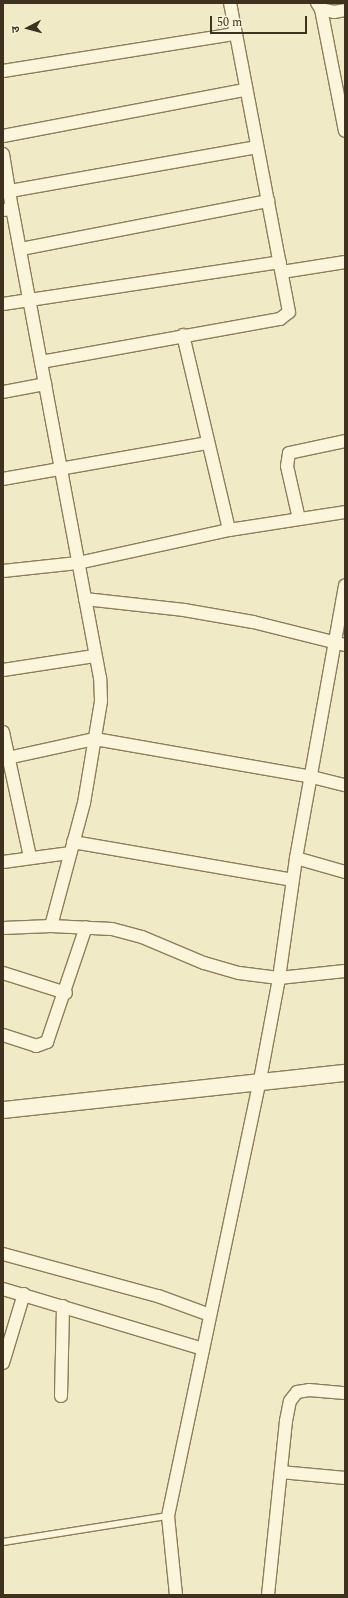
<!DOCTYPE html>
<html>
<head>
<meta charset="utf-8">
<style>
	body { margin:0 }
	#map { position:relative; width:348px; height:1598px; overflow:hidden; background:#f1eac7; font-family:Spectral,"Noto Sans Devanagari",serif }
	div>[style] { position:absolute }
	.roads { filter:drop-shadow(1px 0 #8e7d5b) drop-shadow(-1px 0 #8e7d5b) drop-shadow(0 1px #8e7d5b) drop-shadow(0 -1px #8e7d5b) }
	.lane>* { height:6px; margin:-3px; padding:0 3px; transform-origin:3px; border-radius:3px; background:#fbf6db }
	.street>* { height:12px; margin:-6px; padding:0 6px; transform-origin:6px; border-radius:6px; background:#fbf6db }
	.secondary>* { height:16px; margin:-8px; padding:0 8px; transform-origin:8px; border-radius:8px; background:#fbf6db }
	span { translate:-50% -50%; white-space:nowrap; text-align:center; line-height:1.15; -webkit-text-stroke:3.5px #f8f3d7; paint-order:stroke }
	.frame { position:absolute; inset:0; border:4px solid #3e321f; pointer-events:none }
	.north { position:absolute; left:8px; top:8px; width:40px; height:40px; -webkit-text-stroke:3px #f8f3d7; paint-order:stroke; rotate:264deg; font-size:11px; font-weight:700; line-height:16px; text-align:center; color:#3e321f }
	.north::after { content:''; display:block; margin:auto; width:14px; height:18px; background:#3e321f; clip-path:polygon(50% 0,100% 100%,50% 72%,0 100%) }
	.scale { position:absolute; left:210px; top:16px; width:97px; height:18px; box-sizing:border-box; border:2px solid #3e321f; border-top:0; padding-left:5px; font-size:12px; line-height:14px; white-space:nowrap; color:#3e321f; -webkit-text-stroke:3px #f8f3d7; paint-order:stroke }
</style>
</head>
<body>
<div id="map">
	<div class="roads">
		<div class="lane">
			<div style="left:3px;top:1542px;width:167px;rotate:-9deg"></div>
		</div>
		<div class="street">
			<div style="left:317px;top:3px;width:7px;rotate:56deg"></div>
			<div style="left:321px;top:9px;width:13px;rotate:13deg"></div>
			<div style="left:334px;top:12px;width:11px;rotate:-10deg"></div>
			<div style="left:321px;top:9px;width:124px;rotate:78.9deg"></div>
			<div style="left:3px;top:71px;width:235px;rotate:-9.1deg"></div>
			<div style="left:3px;top:136px;width:246px;rotate:-10.8deg"></div>
			<div style="left:3px;top:154px;width:56px;rotate:80.7deg"></div>
			<div style="left:12px;top:209px;width:9px;rotate:174deg"></div>
			<div style="left:10px;top:191px;width:251px;rotate:-10.1deg"></div>
			<div style="left:21px;top:249px;width:252px;rotate:-11deg"></div>
			<div style="left:282px;top:272px;width:64px;rotate:-9deg"></div>
			<div style="left:3px;top:304px;width:280px;rotate:-8.6deg"></div>
			<div style="left:183px;top:335px;width:200px;rotate:76.7deg"></div>
			<div style="left:41px;top:362px;width:243px;rotate:-10.2deg"></div>
			<div style="left:280px;top:319px;width:11px;rotate:-38deg"></div>
			<div style="left:289px;top:312px;width:315px;rotate:-100.8deg"></div>
			<div style="left:3px;top:392px;width:43px;rotate:-10.8deg"></div>
			<div style="left:3px;top:479px;width:208px;rotate:-10deg"></div>
			<div style="left:299px;top:519px;width:54px;rotate:-102.8deg"></div>
			<div style="left:287px;top:466px;width:13px;rotate:-81deg"></div>
			<div style="left:289px;top:453px;width:57px;rotate:-12.1deg"></div>
			<div style="left:3px;top:571px;width:75px;rotate:-6.1deg"></div>
			<div style="left:78px;top:563px;width:155px;rotate:-12.3deg"></div>
			<div style="left:229px;top:530px;width:117px;rotate:-8.8deg"></div>
			<div style="left:85px;top:599px;width:100px;rotate:6.3deg"></div>
			<div style="left:184px;top:610px;width:70px;rotate:9.9deg"></div>
			<div style="left:253px;top:622px;width:95px;rotate:14deg"></div>
			<div style="left:3px;top:670px;width:93px;rotate:-8.7deg"></div>
			<div style="left:3px;top:732px;width:128px;rotate:77.8deg"></div>
			<div style="left:3px;top:759px;width:94px;rotate:-12.3deg"></div>
			<div style="left:95px;top:739px;width:220px;rotate:9.9deg"></div>
			<div style="left:312px;top:777px;width:34px;rotate:14deg"></div>
			<div style="left:73px;top:842px;width:222px;rotate:9.8deg"></div>
			<div style="left:296px;top:858px;width:51px;rotate:15.9deg"></div>
			<div style="left:3px;top:862px;width:68px;rotate:-7.7deg"></div>
			<div style="left:51px;top:926px;width:61px;rotate:2.8deg"></div>
			<div style="left:112px;top:929px;width:31px;rotate:15deg"></div>
			<div style="left:142px;top:937px;width:67px;rotate:22.8deg"></div>
			<div style="left:204px;top:963px;width:36px;rotate:16deg"></div>
			<div style="left:239px;top:973px;width:40px;rotate:7.1deg"></div>
			<div style="left:279px;top:978px;width:66px;rotate:-6.1deg"></div>
			<div style="left:3px;top:928px;width:48px;rotate:-2.4deg"></div>
			<div style="left:51px;top:926px;width:127px;rotate:-75deg"></div>
			<div style="left:84px;top:803px;width:103px;rotate:-80.5deg"></div>
			<div style="left:101px;top:701px;width:23px;rotate:-92deg"></div>
			<div style="left:100px;top:678px;width:477px;rotate:-100.6deg"></div>
			<div style="left:3px;top:973px;width:66px;rotate:17.6deg"></div>
			<div style="left:3px;top:1035px;width:35px;rotate:18deg"></div>
			<div style="left:36px;top:1046px;width:12px;rotate:-20deg"></div>
			<div style="left:47px;top:1042px;width:121px;rotate:-71.3deg"></div>
			<div style="left:3px;top:1254px;width:161px;rotate:15.2deg"></div>
			<div style="left:158px;top:1296px;width:55px;rotate:20.1deg"></div>
			<div style="left:3px;top:1289px;width:209px;rotate:16.7deg"></div>
			<div style="left:3px;top:1363px;width:72px;rotate:-73.1deg"></div>
			<div style="left:61px;top:1396px;width:90px;rotate:-88.7deg"></div>
			<div style="left:281px;top:1472px;width:64px;rotate:5.4deg"></div>
			<div style="left:176px;top:1595px;width:79px;rotate:-95.8deg"></div>
			<div style="left:168px;top:1516px;width:446px;rotate:-78.1deg"></div>
			<div style="left:260px;top:1080px;width:104px;rotate:-79.4deg"></div>
			<div style="left:279px;top:978px;width:121px;rotate:-81.9deg"></div>
			<div style="left:296px;top:858px;width:277px;rotate:-79.8deg"></div>
			<div style="left:268px;top:1595px;width:175px;rotate:-84.1deg"></div>
			<div style="left:286px;top:1421px;width:20px;rotate:-79deg"></div>
			<div style="left:290px;top:1401px;width:11px;rotate:-52deg"></div>
			<div style="left:297px;top:1392px;width:12px;rotate:-9deg"></div>
			<div style="left:309px;top:1390px;width:36px;rotate:5deg"></div>
		</div>
		<div class="secondary">
			<div style="left:3px;top:1110px;width:344px;rotate:-6.2deg"></div>
		</div>
	</div>
	<div class="frame"></div>
	<div class="north">उ</div>
	<div class="scale">50 m</div>
</div>
</body>
</html>
